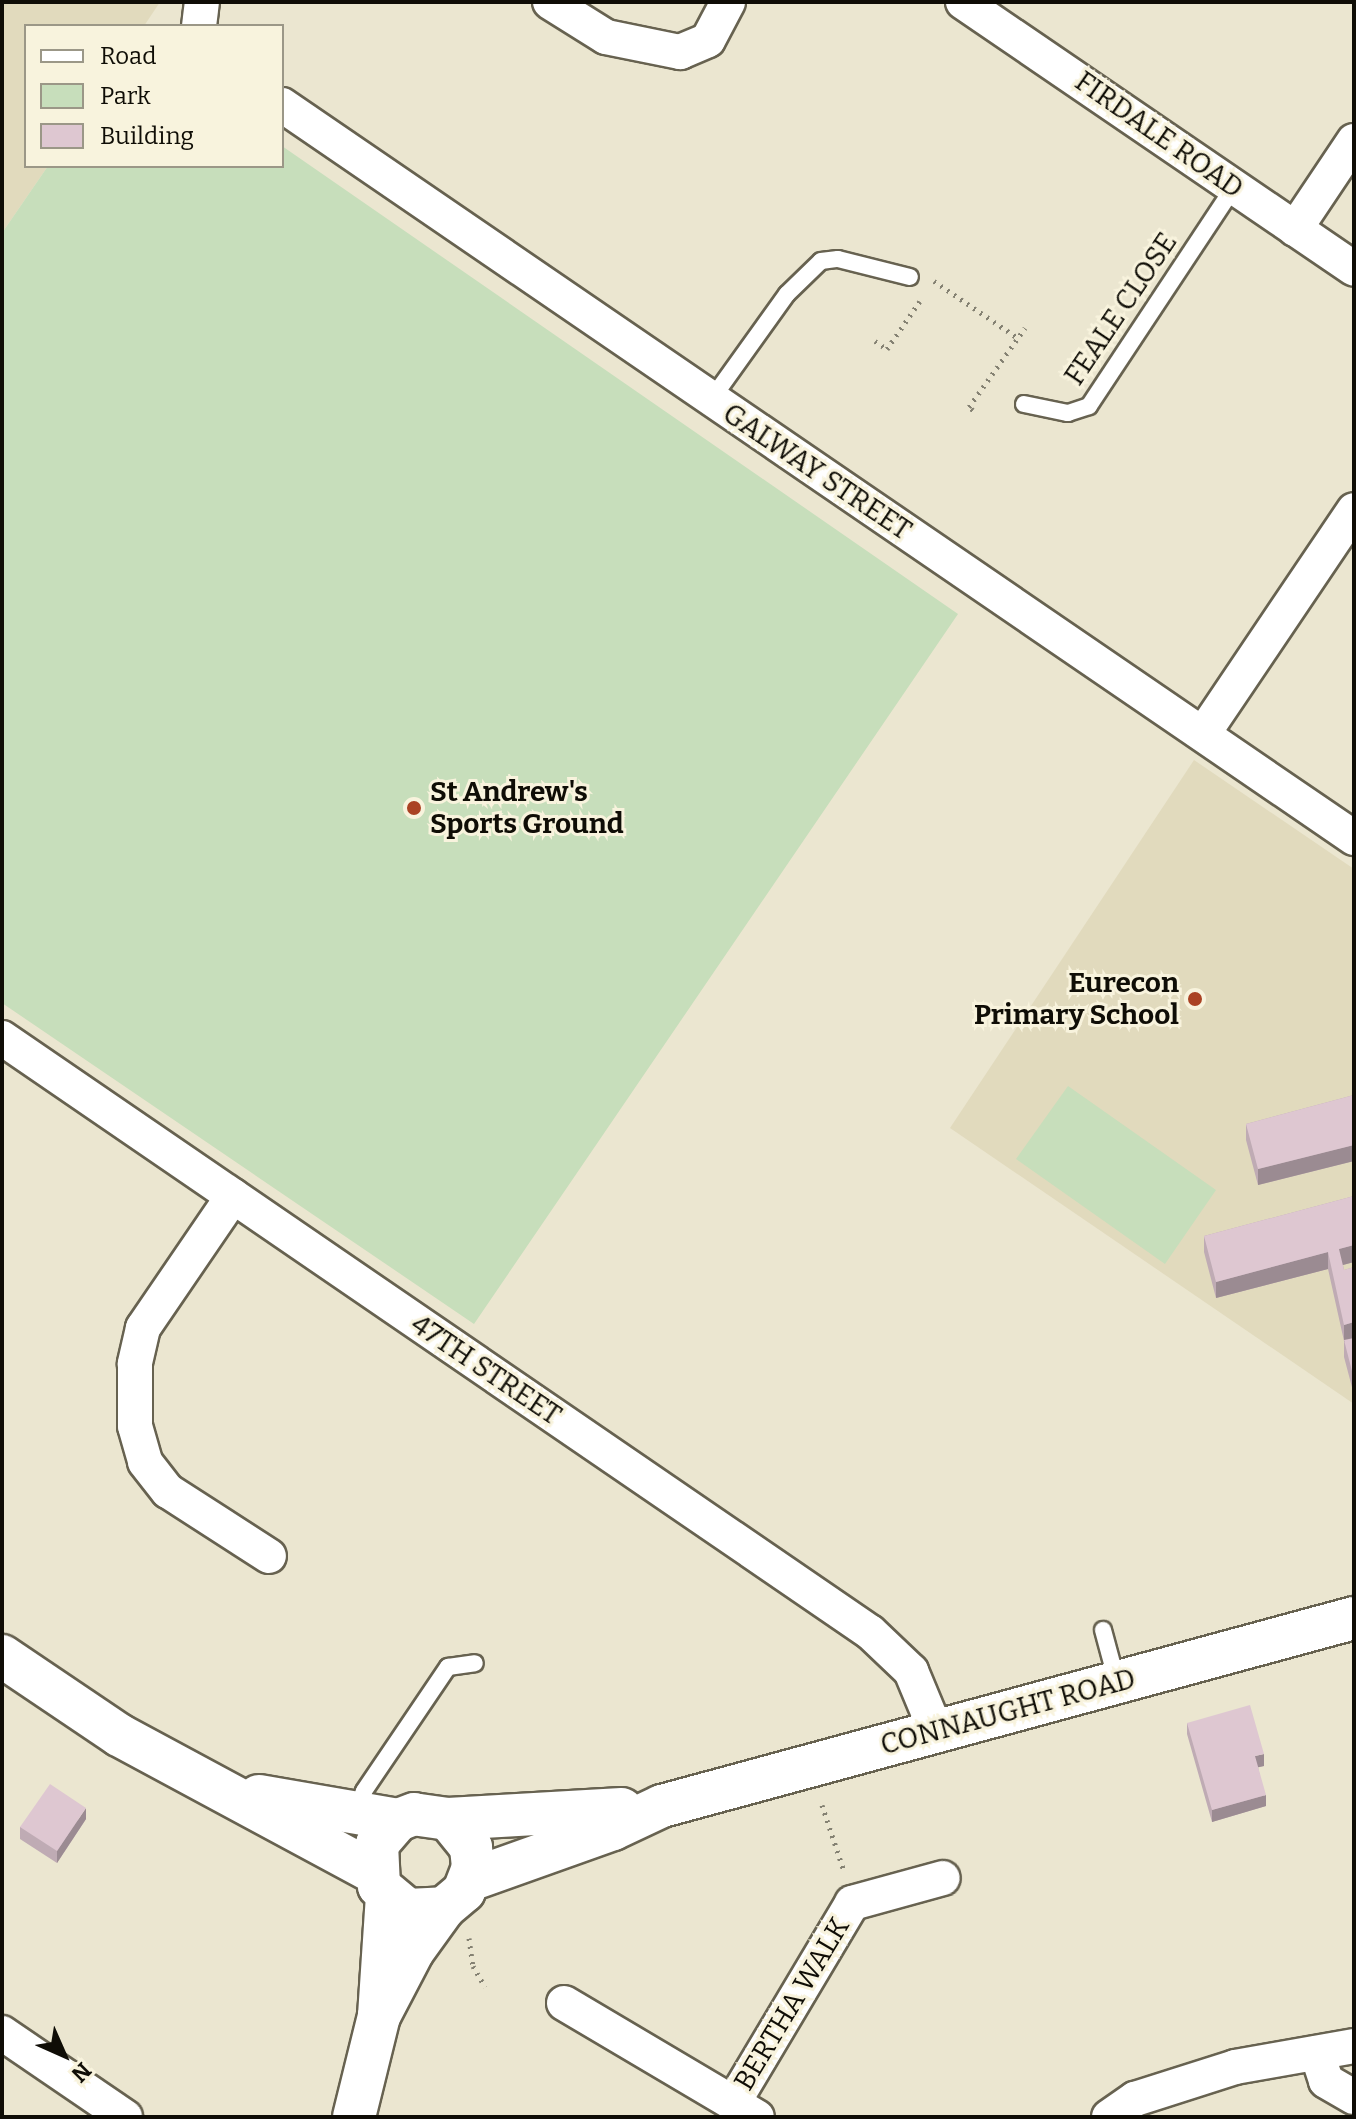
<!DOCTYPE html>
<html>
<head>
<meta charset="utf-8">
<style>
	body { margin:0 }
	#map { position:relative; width:1356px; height:2119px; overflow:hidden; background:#ebe6d0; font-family:Bitter,serif }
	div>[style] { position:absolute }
	.built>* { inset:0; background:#e1dabd }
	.green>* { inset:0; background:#c7debb }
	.path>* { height:5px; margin-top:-2.5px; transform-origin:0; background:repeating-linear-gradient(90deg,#848172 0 2px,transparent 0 8px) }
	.roads { filter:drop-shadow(2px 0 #676250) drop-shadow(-2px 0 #676250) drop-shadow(0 2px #676250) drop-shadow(0 -2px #676250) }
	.service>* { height:16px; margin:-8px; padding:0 8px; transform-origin:8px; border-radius:8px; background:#fff }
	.minor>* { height:34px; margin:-17px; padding:0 17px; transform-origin:17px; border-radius:17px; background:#fff }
	.tertiary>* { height:42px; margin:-21px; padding:0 21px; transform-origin:21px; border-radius:21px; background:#fff }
	.wall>* { inset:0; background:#bfabb4 }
	.shaded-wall>* { inset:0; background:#9b8b92 }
	.building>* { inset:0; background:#dec7d1 }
	.dots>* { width:22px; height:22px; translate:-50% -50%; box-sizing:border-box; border:4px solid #f8f3dd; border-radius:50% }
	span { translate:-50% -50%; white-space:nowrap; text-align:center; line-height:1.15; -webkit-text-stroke:6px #f8f3dd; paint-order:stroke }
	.street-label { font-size:28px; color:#0f0d06 }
	.poi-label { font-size:28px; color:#0f0d06; font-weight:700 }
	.left { translate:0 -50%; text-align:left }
	.right { translate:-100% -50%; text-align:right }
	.frame { position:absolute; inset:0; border:4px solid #0f0d06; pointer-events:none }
	.legend { position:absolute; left:24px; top:24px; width:260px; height:144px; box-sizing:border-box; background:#f8f3dd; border:2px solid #9b9787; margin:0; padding:10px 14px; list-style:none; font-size:24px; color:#0f0d06 }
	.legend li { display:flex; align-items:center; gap:16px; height:40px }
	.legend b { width:40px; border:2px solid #9b9787 }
	.north { position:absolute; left:24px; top:2015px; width:80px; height:80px; -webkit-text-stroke:6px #f8f3dd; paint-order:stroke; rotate:135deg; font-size:22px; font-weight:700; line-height:32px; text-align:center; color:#0f0d06 }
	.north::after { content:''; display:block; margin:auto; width:28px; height:36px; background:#0f0d06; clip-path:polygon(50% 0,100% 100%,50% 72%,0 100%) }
</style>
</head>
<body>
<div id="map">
	<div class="built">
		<div style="clip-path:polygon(2px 2px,160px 2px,144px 26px,26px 26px,26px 166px,48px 166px,2px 233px)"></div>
		<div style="clip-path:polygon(1194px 760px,1354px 869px,1354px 1404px,950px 1128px)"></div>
	</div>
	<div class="green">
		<div style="clip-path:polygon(282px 146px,958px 614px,474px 1324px,2px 1003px,2px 233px,48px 166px,282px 166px)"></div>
		<div style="clip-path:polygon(1068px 1086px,1216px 1190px,1165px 1264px,1016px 1159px)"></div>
	</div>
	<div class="path">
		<div style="left:934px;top:281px;width:102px;rotate:34.2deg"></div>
		<div style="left:875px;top:341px;width:14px;rotate:34deg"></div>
		<div style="left:887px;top:349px;width:58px;rotate:-55.5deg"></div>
		<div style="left:973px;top:410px;width:5px;rotate:-143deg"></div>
		<div style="left:969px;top:407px;width:97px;rotate:-54.7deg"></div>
		<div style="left:822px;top:1805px;width:70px;rotate:71.6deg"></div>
		<div style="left:469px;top:1938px;width:28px;rotate:82deg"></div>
		<div style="left:473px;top:1966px;width:24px;rotate:60deg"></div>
	</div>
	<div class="roads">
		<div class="service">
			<div style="left:711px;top:400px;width:130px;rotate:-54.4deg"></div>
			<div style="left:787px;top:294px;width:47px;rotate:-44.1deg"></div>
			<div style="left:821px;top:261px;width:17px;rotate:-7deg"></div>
			<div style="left:838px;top:259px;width:74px;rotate:14deg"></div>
			<div style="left:1024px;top:404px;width:45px;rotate:11.6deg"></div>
			<div style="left:1068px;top:413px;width:22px;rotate:-18deg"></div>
			<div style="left:1089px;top:406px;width:263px;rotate:-56.5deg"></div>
			<div style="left:1103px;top:1630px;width:54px;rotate:74.9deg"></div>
			<div style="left:356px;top:1812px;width:22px;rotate:-69deg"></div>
			<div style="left:364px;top:1791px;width:150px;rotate:-55.9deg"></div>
			<div style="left:448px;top:1667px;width:27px;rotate:-8deg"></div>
		</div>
		<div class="minor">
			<div style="left:550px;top:2px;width:66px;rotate:32deg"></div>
			<div style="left:606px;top:37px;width:76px;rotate:11.5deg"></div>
			<div style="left:680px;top:52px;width:30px;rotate:-23deg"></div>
			<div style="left:708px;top:40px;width:43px;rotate:-62.2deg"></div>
			<div style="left:963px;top:2px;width:473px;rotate:34.3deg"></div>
			<div style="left:199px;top:26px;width:24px;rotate:-83deg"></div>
			<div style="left:282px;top:105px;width:1299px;rotate:34.36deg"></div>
			<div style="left:1295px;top:229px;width:106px;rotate:-56.2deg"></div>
			<div style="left:1203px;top:734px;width:270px;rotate:-56deg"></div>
			<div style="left:2px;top:1038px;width:1052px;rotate:34.39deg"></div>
			<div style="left:870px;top:1632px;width:57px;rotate:43.6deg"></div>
			<div style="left:911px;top:1671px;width:65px;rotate:67.4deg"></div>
			<div style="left:233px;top:1196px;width:160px;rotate:124.3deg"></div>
			<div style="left:143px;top:1328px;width:37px;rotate:103deg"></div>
			<div style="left:135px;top:1364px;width:62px;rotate:90deg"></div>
			<div style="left:135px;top:1426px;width:37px;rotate:74deg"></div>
			<div style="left:145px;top:1462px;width:37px;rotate:52deg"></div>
			<div style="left:168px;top:1491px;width:120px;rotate:32.8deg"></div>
			<div style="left:564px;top:2003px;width:224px;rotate:30.6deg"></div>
			<div style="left:2px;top:2033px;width:149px;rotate:34.3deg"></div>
			<div style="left:1317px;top:2053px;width:29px;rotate:72deg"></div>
			<div style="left:1326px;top:2081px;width:32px;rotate:30deg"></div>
			<div style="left:733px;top:2103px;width:233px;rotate:-59.2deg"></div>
			<div style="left:852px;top:1903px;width:94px;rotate:-15.4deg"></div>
			<div style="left:1109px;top:2117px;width:32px;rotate:-35deg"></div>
			<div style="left:1135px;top:2099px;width:105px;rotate:-17.7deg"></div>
			<div style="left:1235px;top:2067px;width:121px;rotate:-10deg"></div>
		</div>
		<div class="tertiary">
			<div style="left:2px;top:1656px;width:141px;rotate:34deg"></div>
			<div style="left:119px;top:1735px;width:291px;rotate:28.3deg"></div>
			<div style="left:259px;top:1796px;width:141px;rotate:9.8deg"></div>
			<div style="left:448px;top:1819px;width:174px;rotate:-3.3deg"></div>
			<div style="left:470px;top:1880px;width:152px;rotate:-19.6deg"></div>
			<div style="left:613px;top:1829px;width:54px;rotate:-25.1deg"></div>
			<div style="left:662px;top:1806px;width:717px;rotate:-15.2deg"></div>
			<div style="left:379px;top:2016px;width:73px;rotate:-62.4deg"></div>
			<div style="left:413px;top:1951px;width:53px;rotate:-54.2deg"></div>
			<div style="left:444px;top:1908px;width:26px;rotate:-40deg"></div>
			<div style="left:464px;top:1891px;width:26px;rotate:-69deg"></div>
			<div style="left:473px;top:1867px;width:20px;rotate:-96deg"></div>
			<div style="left:471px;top:1847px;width:36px;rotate:-129deg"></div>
			<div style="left:448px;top:1819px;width:34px;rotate:-172deg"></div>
			<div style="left:414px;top:1814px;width:17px;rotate:159deg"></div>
			<div style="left:398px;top:1820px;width:32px;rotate:131deg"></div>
			<div style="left:377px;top:1844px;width:42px;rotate:87.3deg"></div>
			<div style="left:379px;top:1886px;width:38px;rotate:40deg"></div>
			<div style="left:408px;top:1910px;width:36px;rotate:-3deg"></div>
			<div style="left:354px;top:2117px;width:104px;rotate:-76.1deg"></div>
			<div style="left:379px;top:2016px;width:119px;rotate:-86.2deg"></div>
		</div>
	</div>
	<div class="wall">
		<div style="clip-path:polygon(1354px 1095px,1354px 1161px,1258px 1185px,1246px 1140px,1246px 1124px)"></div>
		<div style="clip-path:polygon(1354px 1196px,1354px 1262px,1343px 1265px,1344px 1270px,1354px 1267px,1354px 1391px,1353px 1391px,1344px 1357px,1344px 1341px,1328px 1269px,1216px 1298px,1204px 1252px,1204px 1236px)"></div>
		<div style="clip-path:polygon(1187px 1723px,1264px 1766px,1258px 1767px,1266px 1806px,1212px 1822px,1187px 1734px)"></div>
		<div style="clip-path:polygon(86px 1819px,57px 1863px,20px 1839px,20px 1827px)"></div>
	</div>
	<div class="shaded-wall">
		<div style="clip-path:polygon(1354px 1145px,1354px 1161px,1258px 1185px,1258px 1169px)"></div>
		<div style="clip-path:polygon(1354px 1245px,1354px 1262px,1339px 1266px,1339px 1249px)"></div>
		<div style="clip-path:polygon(1328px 1252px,1328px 1269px,1216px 1298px,1216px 1282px)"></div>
		<div style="clip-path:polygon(1354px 1322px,1354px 1339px,1344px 1342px,1344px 1325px)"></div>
		<div style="clip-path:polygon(1354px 1374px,1354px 1391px,1353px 1391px,1353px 1375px)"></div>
		<div style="clip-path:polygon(1264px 1754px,1264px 1766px,1255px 1768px,1255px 1756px)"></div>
		<div style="clip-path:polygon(1266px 1795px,1266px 1806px,1212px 1822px,1212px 1810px)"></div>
		<div style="clip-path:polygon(86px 1808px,86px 1819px,57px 1863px,57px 1851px)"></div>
	</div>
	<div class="building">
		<div style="clip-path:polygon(1354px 1095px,1354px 1145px,1258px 1169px,1246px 1124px)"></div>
		<div style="clip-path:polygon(1354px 1196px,1354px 1245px,1339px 1249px,1344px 1270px,1354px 1267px,1354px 1322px,1344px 1325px,1328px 1252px,1216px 1282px,1204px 1236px)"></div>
		<div style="clip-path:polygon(1354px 1338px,1354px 1374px,1353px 1375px,1344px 1340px)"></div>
		<div style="clip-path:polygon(1250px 1705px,1264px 1754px,1255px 1756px,1266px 1795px,1212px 1810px,1187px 1723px)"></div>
		<div style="clip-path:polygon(50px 1784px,86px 1808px,57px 1851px,20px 1827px)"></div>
	</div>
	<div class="dots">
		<div style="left:414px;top:808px;background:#aa4223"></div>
		<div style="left:1195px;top:999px;background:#aa4223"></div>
	</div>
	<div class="street-label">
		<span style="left:1159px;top:135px;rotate:35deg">FIRDALE ROAD</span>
		<span style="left:1121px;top:309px;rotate:-56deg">FEALE CLOSE</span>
		<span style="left:817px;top:472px;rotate:34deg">GALWAY STREET</span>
		<span style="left:486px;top:1370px;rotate:34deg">47TH STREET</span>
		<span style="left:1008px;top:1712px;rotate:-15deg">CONNAUGHT ROAD</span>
		<span style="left:792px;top:2004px;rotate:-59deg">BERTHA WALK</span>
	</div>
	<div class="poi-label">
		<span class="left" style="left:430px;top:808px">St Andrew's<br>Sports Ground</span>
		<span class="right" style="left:1179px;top:999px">Eurecon<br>Primary School</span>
	</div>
	<div class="frame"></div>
	<ul class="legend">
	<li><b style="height:10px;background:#fff"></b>Road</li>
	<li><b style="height:22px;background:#c7debb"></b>Park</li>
	<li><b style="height:22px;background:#dec7d1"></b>Building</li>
	</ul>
	<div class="north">N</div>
</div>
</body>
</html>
